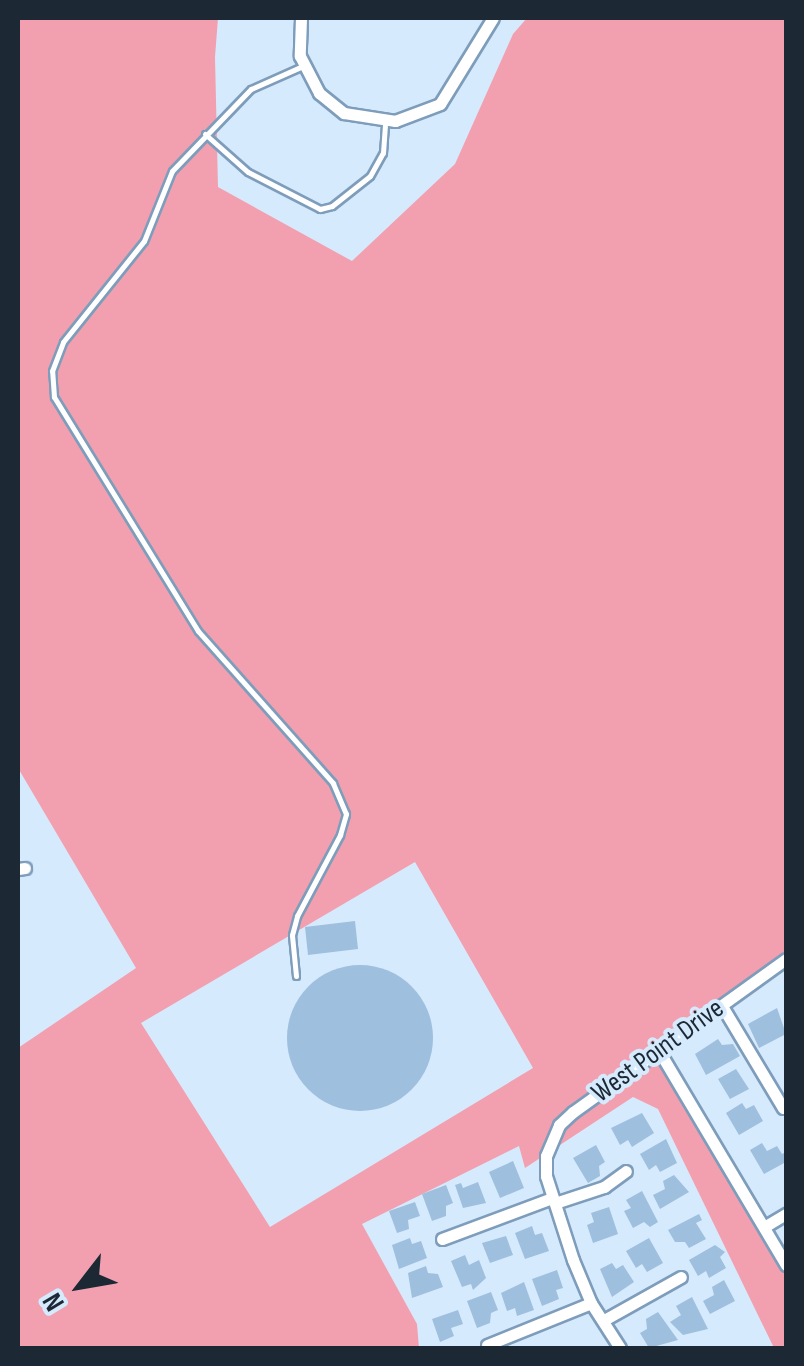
<!DOCTYPE html>
<html>
<head>
<meta charset="utf-8">
<style>
	body { margin:0 }
	#map { position:relative; width:804px; height:1366px; overflow:hidden; background:#d6eafd; font-family:"Sofia Sans Condensed",sans-serif }
	div>[style] { position:absolute }
	.green>* { inset:0; background:#f2a0af }
	.building>* { inset:0; background:#9ebfdd }
	.round { border-radius:50% }
	.roads { filter:drop-shadow(2px 0 #7e9dbb) drop-shadow(-2px 0 #7e9dbb) drop-shadow(0 2px #7e9dbb) drop-shadow(0 -2px #7e9dbb) }
	.service>* { height:5px; margin:-2.5px; padding:0 2.5px; transform-origin:2.5px; border-radius:2.5px; background:#fff }
	.minor>* { height:11px; margin:-5.5px; padding:0 5.5px; transform-origin:5.5px; border-radius:5.5px; background:#fff }
	span { translate:-50% -50%; white-space:nowrap; text-align:center; line-height:1.15; -webkit-text-stroke:8px #d6eafd; paint-order:stroke }
	.street-label { font-size:28px; color:#1c2935 }
	.frame { position:absolute; inset:0; border:20px solid #1c2935; pointer-events:none }
	.north { position:absolute; left:30px; top:1236px; width:100px; height:100px; -webkit-text-stroke:8px #d6eafd; paint-order:stroke; rotate:239deg; font-size:28px; font-weight:700; line-height:40px; text-align:center; color:#1c2935 }
	.north::after { content:''; display:block; margin:auto; width:35px; height:45px; background:#1c2935; clip-path:polygon(50% 0,100% 100%,50% 72%,0 100%) }
</style>
</head>
<body>
<div id="map">
	<div class="green">
		<div style="clip-path:polygon(evenodd,18px 18px,218px 18px,215px 57px,218px 187px,352px 261px,455px 164px,513px 34px,527px 18px,786px 18px,786px 954px,659px 1052px,786px 1264px,786px 1348px,774px 1348px,658px 1109px,633px 1097px,525px 1168px,519px 1146px,362px 1224px,417px 1324px,419px 1348px,18px 1348px,18px 1048px,136px 968px,18px 768px,18px 18px,415px 862px,533px 1068px,270px 1227px,141px 1023px,415px 862px)"></div>
	</div>
	<div class="building">
		<div style="clip-path:polygon(355px 921px,358px 949px,308px 955px,305px 927px)"></div>
		<div class="round" style="left:287px;top:965px;width:146px;height:146px"></div>
		<div style="clip-path:polygon(777px 1008px,786px 1034px,759px 1048px,748px 1024px)"></div>
		<div style="clip-path:polygon(718px 1039px,722px 1045px,733px 1044px,740px 1056px,706px 1075px,695px 1054px)"></div>
		<div style="clip-path:polygon(736px 1069px,749px 1089px,730px 1099px,718px 1079px)"></div>
		<div style="clip-path:polygon(742px 1103px,746px 1109px,754px 1105px,763px 1121px,739px 1135px,726px 1113px)"></div>
		<div style="clip-path:polygon(642px 1113px,654px 1133px,632px 1147px,628px 1140px,620px 1145px,611px 1128px)"></div>
		<div style="clip-path:polygon(666px 1139px,677px 1163px,660px 1172px,656px 1165px,649px 1170px,640px 1154px)"></div>
		<div style="clip-path:polygon(762px 1143px,767px 1151px,777px 1146px,782px 1154px,786px 1152px,786px 1162px,764px 1174px,750px 1150px)"></div>
		<div style="clip-path:polygon(596px 1145px,605px 1162px,599px 1166px,600px 1176px,588px 1183px,573px 1158px)"></div>
		<div style="clip-path:polygon(513px 1161px,524px 1188px,500px 1198px,489px 1172px)"></div>
		<div style="clip-path:polygon(674px 1175px,689px 1192px,660px 1209px,653px 1195px,665px 1189px,663px 1181px)"></div>
		<div style="clip-path:polygon(478px 1182px,486px 1203px,463px 1208px,455px 1185px,461px 1183px,463px 1188px)"></div>
		<div style="clip-path:polygon(446px 1185px,453px 1203px,446px 1206px,446px 1216px,432px 1221px,422px 1194px)"></div>
		<div style="clip-path:polygon(642px 1191px,658px 1222px,650px 1227px,644px 1222px,633px 1228px,624px 1211px,631px 1208px,626px 1200px)"></div>
		<div style="clip-path:polygon(415px 1202px,420px 1216px,408px 1220px,409px 1229px,397px 1233px,389px 1211px)"></div>
		<div style="clip-path:polygon(609px 1207px,618px 1234px,593px 1243px,587px 1225px,594px 1222px,591px 1213px)"></div>
		<div style="clip-path:polygon(699px 1214px,702px 1220px,696px 1223px,706px 1239px,689px 1248px,685px 1242px,675px 1242px,668px 1230px)"></div>
		<div style="clip-path:polygon(532px 1226px,535px 1235px,542px 1233px,549px 1251px,525px 1259px,515px 1233px)"></div>
		<div style="clip-path:polygon(506px 1236px,513px 1255px,490px 1263px,482px 1243px)"></div>
		<div style="clip-path:polygon(410px 1238px,412px 1244px,421px 1241px,427px 1258px,399px 1269px,392px 1245px)"></div>
		<div style="clip-path:polygon(649px 1238px,663px 1263px,647px 1272px,642px 1264px,636px 1268px,626px 1251px)"></div>
		<div style="clip-path:polygon(715px 1245px,725px 1252px,720px 1257px,726px 1268px,709px 1278px,706px 1271px,698px 1276px,689px 1260px)"></div>
		<div style="clip-path:polygon(465px 1255px,469px 1265px,479px 1260px,486px 1278px,473px 1290px,471px 1284px,462px 1287px,451px 1261px)"></div>
		<div style="clip-path:polygon(612px 1263px,616px 1269px,623px 1265px,634px 1282px,612px 1297px,600px 1269px)"></div>
		<div style="clip-path:polygon(426px 1266px,428px 1273px,438px 1274px,443px 1287px,412px 1298px,408px 1273px)"></div>
		<div style="clip-path:polygon(557px 1270px,563px 1288px,556px 1290px,559px 1299px,542px 1306px,532px 1279px)"></div>
		<div style="clip-path:polygon(724px 1280px,735px 1301px,710px 1314px,703px 1301px,714px 1295px,712px 1287px)"></div>
		<div style="clip-path:polygon(524px 1282px,534px 1310px,517px 1316px,515px 1308px,507px 1311px,501px 1293px)"></div>
		<div style="clip-path:polygon(491px 1292px,498px 1310px,491px 1313px,490px 1323px,477px 1328px,467px 1301px)"></div>
		<div style="clip-path:polygon(692px 1297px,708px 1329px,683px 1335px,670px 1322px,681px 1315px,676px 1306px)"></div>
		<div style="clip-path:polygon(458px 1310px,463px 1324px,451px 1328px,454px 1336px,440px 1342px,432px 1319px)"></div>
		<div style="clip-path:polygon(658px 1312px,678px 1340px,649px 1348px,640px 1333px,647px 1329px,646px 1319px)"></div>
	</div>
	<div class="roads">
		<div class="service">
			<div style="left:205px;top:134px;width:57px;rotate:41.5deg"></div>
			<div style="left:248px;top:172px;width:81px;rotate:27.2deg"></div>
			<div style="left:320px;top:209px;width:12px;rotate:-14deg"></div>
			<div style="left:332px;top:206px;width:48px;rotate:-38.3deg"></div>
			<div style="left:370px;top:176px;width:26px;rotate:-61deg"></div>
			<div style="left:383px;top:153px;width:31px;rotate:-86deg"></div>
			<div style="left:296px;top:976px;width:41px;rotate:-95.6deg"></div>
			<div style="left:292px;top:935px;width:20px;rotate:-75deg"></div>
			<div style="left:297px;top:916px;width:92px;rotate:-62deg"></div>
			<div style="left:340px;top:835px;width:22px;rotate:-74deg"></div>
			<div style="left:346px;top:814px;width:34px;rotate:-113deg"></div>
			<div style="left:333px;top:783px;width:203px;rotate:-131.6deg"></div>
			<div style="left:198px;top:631px;width:275px;rotate:-121.6deg"></div>
			<div style="left:54px;top:397px;width:26px;rotate:-94deg"></div>
			<div style="left:52px;top:371px;width:31px;rotate:-69deg"></div>
			<div style="left:63px;top:342px;width:129px;rotate:-51.3deg"></div>
			<div style="left:144px;top:241px;width:75px;rotate:-68.2deg"></div>
			<div style="left:172px;top:171px;width:114px;rotate:-46.1deg"></div>
			<div style="left:251px;top:89px;width:57px;rotate:-23.9deg"></div>
		</div>
		<div class="minor">
			<div style="left:301px;top:18px;width:38px;rotate:92deg"></div>
			<div style="left:300px;top:56px;width:42px;rotate:62.8deg"></div>
			<div style="left:319px;top:93px;width:32px;rotate:39deg"></div>
			<div style="left:344px;top:113px;width:52px;rotate:8.9deg"></div>
			<div style="left:395px;top:121px;width:48px;rotate:-20.7deg"></div>
			<div style="left:440px;top:104px;width:101px;rotate:-58.4deg"></div>
			<div style="left:18px;top:869px;width:7px;rotate:-8deg"></div>
			<div style="left:722px;top:1006px;width:119px;rotate:59.1deg"></div>
			<div style="left:659px;top:1051px;width:249px;rotate:59.3deg"></div>
			<div style="left:555px;top:1203px;width:52px;rotate:-18.1deg"></div>
			<div style="left:604px;top:1187px;width:27px;rotate:-36deg"></div>
			<div style="left:764px;top:1227px;width:26px;rotate:-31deg"></div>
			<div style="left:442px;top:1239px;width:117px;rotate:-20.4deg"></div>
			<div style="left:604px;top:1320px;width:88px;rotate:-29.2deg"></div>
			<div style="left:487px;top:1345px;width:112px;rotate:-22deg"></div>
			<div style="left:620px;top:1348px;width:54px;rotate:-122.8deg"></div>
			<div style="left:591px;top:1303px;width:47px;rotate:-112.7deg"></div>
			<div style="left:573px;top:1260px;width:88px;rotate:-107.8deg"></div>
			<div style="left:546px;top:1176px;width:20px;rotate:-90deg"></div>
			<div style="left:546px;top:1156px;width:34px;rotate:-67deg"></div>
			<div style="left:559px;top:1125px;width:19px;rotate:-43deg"></div>
			<div style="left:573px;top:1112px;width:262px;rotate:-35.7deg"></div>
		</div>
	</div>
	<div class="street-label">
		<span style="left:658px;top:1051px;rotate:-36deg">West Point Drive</span>
	</div>
	<div class="frame"></div>
	<div class="north">N</div>
</div>
</body>
</html>
